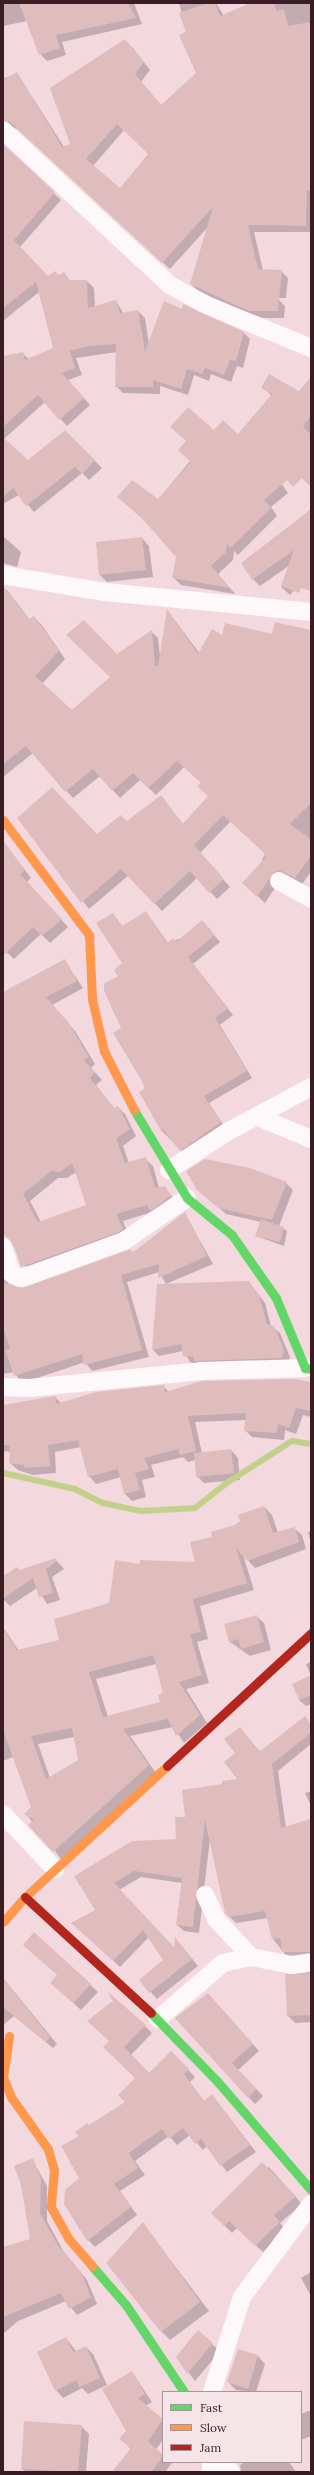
<!DOCTYPE html>
<html>
<head>
<meta charset="utf-8">
<style>
	body { margin:0 }
	#map { position:relative; width:314px; height:2475px; overflow:hidden; background:#f3d8de; font-family:Lora,serif }
	div>[style] { position:absolute }
	.shadow>* { inset:0; background:#0003 }
	.stream>* { height:6px; margin:-3px; padding:0 3px; transform-origin:3px; border-radius:3px; background:#c3d089 }
	.building>* { inset:0; background:#dfbdbf }
	.street>* { height:18px; margin:-9px; padding:0 9px; transform-origin:9px; border-radius:9px; background:#fdf9fa }
	.fast>* { height:9px; margin:-4.5px; padding:0 4.5px; transform-origin:4.5px; border-radius:4.5px; background:#63d668 }
	.slow>* { height:9px; margin:-4.5px; padding:0 4.5px; transform-origin:4.5px; border-radius:4.5px; background:#ff974d }
	.jam>* { height:9px; margin:-4.5px; padding:0 4.5px; transform-origin:4.5px; border-radius:4.5px; background:#b3261e }
	span { translate:-50% -50%; white-space:nowrap; text-align:center; line-height:1.15; -webkit-text-stroke:3px #f5e4e8; paint-order:stroke }
	.frame { position:absolute; inset:0; border:4px solid #3a1c24; pointer-events:none }
	.legend { position:absolute; left:162px; top:2391px; width:140px; height:72px; box-sizing:border-box; background:#f5e4e8; border:1px solid #aa949a; margin:0; padding:5px 7px; list-style:none; font-size:12px; color:#3a1c24 }
	.legend li { display:flex; align-items:center; gap:8px; height:20px }
	.legend b { width:20px; border:1px solid #aa949a }
</style>
</head>
<body>
<div id="map">
	<div class="shadow">
		<div style="clip-path:polygon(3px 3px,134px 3px,142px 24px,62px 42px,66px 55px,47px 61px,40px 54px,27px 21px,3px 26px)"></div>
		<div style="clip-path:polygon(evenodd,179px 3px,216px 3px,224px 16px,252px 3px,311px 3px,311px 232px,254px 232px,263px 270px,281px 271px,288px 278px,286px 298px,277px 298px,285px 306px,284px 318px,257px 318px,198px 291px,191px 284px,208px 227px,170px 269px,18px 129px,8px 126px,3px 129px,3px 79px,17px 73px,64px 147px,71px 144px,132px 47px,150px 70px,141px 82px,162px 106px,197px 73px,179px 3px,124px 130px,149px 154px,120px 190px,93px 166px,124px 130px)"></div>
		<div style="clip-path:polygon(3px 146px,61px 200px,20px 247px,48px 277px,64px 274px,71px 281px,87px 281px,94px 288px,95px 307px,116px 301px,124px 314px,138px 311px,145px 318px,149px 344px,243px 332px,250px 339px,243px 368px,237px 366px,231px 382px,211px 374px,209px 381px,194px 375px,188px 395px,160px 386px,160px 394px,123px 393px,116px 386px,117px 352px,76px 358px,82px 375px,68px 380px,90px 405px,67px 426px,45px 402px,4px 439px,28px 461px,65px 431px,102px 468px,89px 480px,82px 473px,34px 512px,19px 495px,3px 504px,3px 357px,22px 353px,29px 359px,55px 349px,39px 292px,3px 321px)"></div>
		<div style="clip-path:polygon(311px 386px,311px 486px,264px 443px,257px 449px,288px 493px,271px 507px,277px 516px,238px 555px,234px 551px,233px 560px,218px 574px,235px 594px,181px 585px,173px 577px,177px 557px,145px 521px,118px 497px,158px 500px,214px 432px,238px 435px,272px 396px,263px 388px,300px 392px)"></div>
		<div style="clip-path:polygon(304px 518px,311px 525px,311px 570px,290px 595px,281px 587px,290px 565px,260px 586px,253px 579px)"></div>
		<div style="clip-path:polygon(3px 536px,21px 552px,17px 567px,3px 563px)"></div>
		<div style="clip-path:polygon(142px 538px,149px 546px,153px 577px,107px 582px,100px 575px)"></div>
		<div style="clip-path:polygon(7px 590px,30px 620px,34px 617px,41px 624px,65px 659px,42px 684px,72px 711px,111px 677px,117px 655px,151px 631px,158px 638px,160px 656px,168px 611px,200px 654px,223px 637px,311px 631px,311px 872px,302px 884px,281px 879px,265px 903px,251px 890px,265px 853px,231px 821px,200px 853px,230px 887px,217px 899px,197px 878px,162px 911px,129px 875px,89px 909px,18px 818px,98px 835px,127px 823px,161px 797px,183px 824px,209px 796px,202px 783px,184px 767px,156px 795px,140px 780px,120px 798px,100px 776px,73px 798px,33px 753px,3px 777px,3px 593px)"></div>
		<div style="clip-path:polygon(3px 841px,31px 878px,27px 882px,68px 927px,50px 943px,41px 934px,14px 959px,3px 949px)"></div>
		<div style="clip-path:polygon(146px 912px,168px 943px,208px 928px,220px 942px,193px 964px,233px 1015px,220px 1025px,252px 1078px,209px 1103px,226px 1129px,187px 1156px,161px 1130px,122px 1028px,119px 977px,124px 963px,113px 914px,123px 927px)"></div>
		<div style="clip-path:polygon(evenodd,64px 960px,83px 988px,52px 1005px,75px 1031px,95px 1064px,91px 1068px,102px 1080px,96px 1085px,115px 1109px,118px 1107px,125px 1114px,136px 1136px,123px 1146px,129px 1163px,145px 1159px,153px 1166px,159px 1188px,164px 1187px,178px 1204px,123px 1221px,129px 1237px,29px 1273px,3px 1227px,3px 993px,64px 960px,76px 1172px,87px 1206px,41px 1222px,30px 1201px,58px 1178px,67px 1178px,76px 1172px)"></div>
		<div style="clip-path:polygon(286px 1183px,293px 1190px,279px 1226px,287px 1231px,284px 1246px,256px 1236px,261px 1222px,226px 1214px,205px 1196px)"></div>
		<div style="clip-path:polygon(185px 1214px,213px 1264px,166px 1284px,159px 1272px,127px 1282px,149px 1357px,92px 1371px,85px 1362px,22px 1383px,14px 1372px,3px 1374px,3px 1270px,9px 1285px,16px 1289px,34px 1286px,130px 1250px,133px 1253px)"></div>
		<div style="clip-path:polygon(249px 1282px,265px 1303px,271px 1326px,280px 1333px,290px 1357px,288px 1364px,201px 1367px,190px 1362px,183px 1351px,159px 1356px,153px 1350px,158px 1285px)"></div>
		<div style="clip-path:polygon(311px 1383px,311px 1417px,303px 1415px,296px 1434px,285px 1430px,284px 1440px,252px 1437px,245px 1430px,246px 1420px,195px 1422px,202px 1453px,231px 1450px,238px 1458px,240px 1480px,204px 1483px,197px 1476px,195px 1460px,188px 1462px,183px 1457px,151px 1465px,155px 1477px,142px 1480px,146px 1497px,132px 1501px,125px 1494px,121px 1477px,96px 1484px,89px 1476px,81px 1447px,55px 1452px,56px 1473px,33px 1475px,18px 1470px,10px 1463px,11px 1452px,3px 1451px,3px 1406px,55px 1397px,61px 1403px,163px 1386px,169px 1392px)"></div>
		<div style="clip-path:polygon(evenodd,264px 1507px,272px 1515px,278px 1533px,294px 1528px,302px 1535px,306px 1549px,255px 1568px,243px 1555px,254px 1590px,200px 1606px,208px 1639px,197px 1642px,209px 1683px,186px 1689px,207px 1723px,184px 1743px,173px 1727px,130px 1736px,156px 1773px,61px 1859px,26px 1814px,33px 1807px,13px 1757px,3px 1761px,3px 1627px,19px 1651px,61px 1641px,110px 1604px,141px 1565px,196px 1563px,214px 1538px,264px 1507px,156px 1664px,164px 1694px,161px 1703px,108px 1717px,96px 1679px,156px 1664px,264px 1507px,74px 1737px,79px 1761px,50px 1778px,38px 1744px,74px 1737px)"></div>
		<div style="clip-path:polygon(311px 1531px,311px 1544px,308px 1532px)"></div>
		<div style="clip-path:polygon(55px 1559px,64px 1569px,52px 1577px,60px 1600px,47px 1604px,37px 1588px,10px 1606px,3px 1599px,3px 1578px)"></div>
		<div style="clip-path:polygon(256px 1616px,264px 1623px,271px 1650px,250px 1656px,230px 1642px)"></div>
		<div style="clip-path:polygon(311px 1662px,311px 1704px,306px 1706px,299px 1700px,311px 1676px,306px 1664px)"></div>
		<div style="clip-path:polygon(305px 1717px,311px 1724px,311px 1744px,278px 1771px,286px 1828px,311px 1820px,311px 1958px,289px 1959px,273px 1939px,268px 1918px,236px 1923px,226px 1913px,210px 1839px,199px 1933px,184px 1931px,177px 1925px,182px 1883px,141px 1877px,119px 1890px,174px 1949px,181px 1945px,198px 1966px,157px 1999px,140px 1980px,165px 1961px,149px 1937px,120px 1967px,79px 1929px,96px 1910px,76px 1876px,177px 1839px,186px 1818px,224px 1785px,239px 1779px,236px 1754px,240px 1728px,260px 1752px)"></div>
		<div style="clip-path:polygon(311px 1791px,311px 1806px,305px 1793px)"></div>
		<div style="clip-path:polygon(34px 1934px,98px 1992px,81px 2010px,59px 1990px,58px 1976px)"></div>
		<div style="clip-path:polygon(311px 1972px,311px 2022px,295px 2023px,288px 2016px,286px 1975px)"></div>
		<div style="clip-path:polygon(3px 1978px,57px 2044px,53px 2048px,14px 2016px,3px 2025px)"></div>
		<div style="clip-path:polygon(208px 1994px,259px 2051px,238px 2070px,263px 2096px,255px 2104px,176px 2019px)"></div>
		<div style="clip-path:polygon(145px 2026px,152px 2033px,131px 2055px,150px 2074px,171px 2052px,195px 2077px,190px 2082px,205px 2102px,212px 2095px,256px 2152px,227px 2172px,207px 2146px,203px 2150px,190px 2135px,177px 2145px,169px 2136px,135px 2161px,145px 2175px,120px 2191px,137px 2215px,95px 2247px,88px 2240px,80px 2179px,80px 2136px,89px 2126px,126px 2102px,136px 2078px,104px 2047px)"></div>
		<div style="clip-path:polygon(32px 2159px,47px 2186px,47px 2221px,64px 2252px,87px 2280px,97px 2304px,77px 2315px,66px 2301px,18px 2321px,3px 2334px,3px 2248px,31px 2240px)"></div>
		<div style="clip-path:polygon(269px 2167px,302px 2204px,280px 2223px,286px 2230px,263px 2252px,237px 2228px,232px 2233px,212px 2213px)"></div>
		<div style="clip-path:polygon(143px 2224px,209px 2311px,170px 2340px,161px 2331px)"></div>
		<div style="clip-path:polygon(311px 2272px,311px 2296px,301px 2278px)"></div>
		<div style="clip-path:polygon(198px 2332px,220px 2351px,195px 2381px,177px 2357px)"></div>
		<div style="clip-path:polygon(66px 2338px,76px 2351px,86px 2347px,93px 2354px,107px 2385px,88px 2394px,82px 2388px,63px 2398px,56px 2390px)"></div>
		<div style="clip-path:polygon(239px 2350px,258px 2356px,265px 2364px,256px 2392px,236px 2390px,228px 2382px)"></div>
		<div style="clip-path:polygon(132px 2372px,152px 2402px,145px 2406px,163px 2420px,163px 2440px,156px 2449px,163px 2455px,163px 2462px,172px 2463px,165px 2472px,113px 2472px,131px 2449px,121px 2439px,127px 2431px)"></div>
		<div style="clip-path:polygon(311px 2410px,311px 2436px,301px 2440px,301px 2414px)"></div>
		<div style="clip-path:polygon(81px 2426px,89px 2434px,86px 2472px,26px 2472px,22px 2469px)"></div>
		<div style="clip-path:polygon(245px 2462px,289px 2462px,296px 2472px,241px 2472px,240px 2465px)"></div>
	</div>
	<div class="stream">
		<div style="left:3px;top:1473px;width:74px;rotate:12.5deg"></div>
		<div style="left:75px;top:1489px;width:31px;rotate:27deg"></div>
		<div style="left:103px;top:1503px;width:40px;rotate:12deg"></div>
		<div style="left:142px;top:1511px;width:53px;rotate:-3.2deg"></div>
		<div style="left:195px;top:1508px;width:42px;rotate:-38.2deg"></div>
		<div style="left:228px;top:1482px;width:76px;rotate:-32.6deg"></div>
		<div style="left:292px;top:1441px;width:19px;rotate:9deg"></div>
	</div>
	<div class="building">
		<div style="clip-path:polygon(19px 3px,128px 3px,136px 18px,56px 35px,60px 48px,39px 55px)"></div>
		<div style="clip-path:polygon(evenodd,207px 3px,215px 3px,220px 16px,250px 3px,274px 3px,277px 11px,284px 9px,288px 26px,311px 22px,311px 190px,307px 191px,306px 226px,248px 225px,258px 269px,282px 270px,278px 311px,249px 311px,190px 284px,213px 207px,162px 263px,10px 122px,3px 120px,3px 80px,17px 72px,62px 147px,70px 144px,50px 88px,125px 39px,144px 62px,135px 74px,161px 105px,196px 73px,179px 35px,186px 32px,179px 13px,207px 3px,117px 124px,148px 154px,120px 188px,86px 159px,117px 124px)"></div>
		<div style="clip-path:polygon(3px 144px,55px 192px,14px 240px,48px 276px,55px 271px,59px 276px,64px 272px,70px 280px,87px 280px,88px 308px,116px 300px,120px 313px,138px 310px,145px 351px,164px 301px,182px 309px,183px 304px,244px 332px,236px 361px,230px 360px,224px 375px,205px 368px,202px 374px,187px 369px,181px 389px,153px 380px,153px 387px,115px 387px,116px 344px,89px 346px,70px 351px,75px 368px,62px 373px,84px 398px,59px 420px,38px 395px,3px 427px,3px 356px,23px 352px,25px 360px,53px 348px,36px 282px,3px 308px)"></div>
		<div style="clip-path:polygon(269px 374px,299px 391px,311px 377px,311px 416px,303px 426px,311px 435px,311px 487px,302px 478px,293px 487px,287px 480px,264px 500px,271px 508px,230px 548px,227px 544px,226px 552px,211px 566px,230px 588px,172px 578px,176px 557px,140px 516px,117px 497px,132px 480px,158px 499px,191px 462px,178px 450px,186px 441px,170px 427px,188px 407px,214px 430px,223px 420px,238px 434px,272px 394px,261px 388px)"></div>
		<div style="clip-path:polygon(65px 430px,95px 460px,82px 474px,75px 467px,26px 506px,13px 488px,3px 497px,3px 437px,28px 460px)"></div>
		<div style="clip-path:polygon(310px 510px,311px 591px,301px 588px,299px 593px,281px 586px,294px 550px,252px 580px,241px 563px)"></div>
		<div style="clip-path:polygon(142px 537px,146px 570px,99px 575px,96px 542px)"></div>
		<div style="clip-path:polygon(3px 586px,29px 619px,34px 616px,59px 651px,35px 676px,72px 710px,110px 677px,66px 635px,84px 620px,117px 654px,152px 630px,155px 666px,158px 666px,167px 609px,198px 654px,212px 629px,222px 635px,225px 623px,272px 634px,275px 622px,311px 630px,311px 803px,290px 824px,311px 839px,311px 856px,295px 878px,281px 871px,274px 872px,257px 897px,242px 883px,265px 858px,264px 853px,223px 815px,194px 845px,224px 879px,209px 893px,190px 871px,154px 904px,121px 869px,81px 903px,17px 818px,52px 787px,97px 834px,121px 815px,127px 821px,161px 795px,183px 824px,208px 796px,197px 786px,201px 783px,177px 761px,148px 788px,133px 773px,112px 791px,93px 769px,65px 792px,26px 746px,3px 764px)"></div>
		<div style="clip-path:polygon(3px 841px,25px 870px,20px 874px,62px 919px,42px 936px,33px 927px,3px 956px)"></div>
		<div style="clip-path:polygon(146px 911px,167px 943px,173px 938px,176px 942px,202px 920px,215px 935px,188px 957px,228px 1008px,215px 1018px,247px 1071px,204px 1096px,221px 1122px,180px 1151px,163px 1129px,161px 1131px,139px 1092px,146px 1088px,113px 1033px,121px 1028px,104px 991px,104px 984px,118px 976px,114px 970px,122px 963px,96px 923px,113px 913px,122px 926px)"></div>
		<div style="clip-path:polygon(evenodd,65px 959px,77px 981px,46px 997px,68px 1022px,89px 1057px,84px 1060px,95px 1072px,90px 1078px,114px 1108px,118px 1106px,130px 1129px,116px 1138px,125px 1163px,146px 1157px,155px 1188px,165px 1186px,171px 1196px,150px 1211px,147px 1205px,116px 1214px,123px 1229px,119px 1232px,21px 1267px,13px 1243px,3px 1234px,3px 992px,65px 959px,72px 1163px,86px 1205px,38px 1222px,23px 1194px,51px 1171px,60px 1172px,72px 1163px)"></div>
		<div style="clip-path:polygon(205px 1159px,250px 1168px,287px 1182px,272px 1220px,218px 1208px,197px 1190px,186px 1171px)"></div>
		<div style="clip-path:polygon(185px 1212px,207px 1256px,158px 1278px,159px 1264px,121px 1275px,142px 1350px,84px 1365px,82px 1354px,14px 1376px,5px 1350px,10px 1349px,3px 1327px,3px 1282px,23px 1288px,131px 1249px,132px 1253px)"></div>
		<div style="clip-path:polygon(261px 1219px,284px 1227px,280px 1242px,255px 1236px)"></div>
		<div style="clip-path:polygon(249px 1281px,259px 1295px,267px 1324px,274px 1326px,284px 1350px,282px 1358px,194px 1361px,194px 1357px,183px 1356px,181px 1344px,152px 1350px,157px 1284px)"></div>
		<div style="clip-path:polygon(294px 1379px,311px 1382px,311px 1411px,296px 1408px,289px 1428px,278px 1424px,277px 1433px,244px 1431px,246px 1413px,188px 1416px,196px 1451px,180px 1455px,178px 1449px,144px 1458px,149px 1469px,135px 1473px,140px 1490px,124px 1494px,118px 1469px,88px 1477px,78px 1440px,48px 1445px,50px 1466px,24px 1468px,24px 1465px,9px 1463px,10px 1445px,3px 1445px,3px 1405px,55px 1396px,56px 1404px,96px 1392px,164px 1385px,165px 1392px,202px 1381px)"></div>
		<div style="clip-path:polygon(231px 1449px,234px 1473px,196px 1477px,194px 1453px)"></div>
		<div style="clip-path:polygon(evenodd,264px 1506px,273px 1533px,295px 1527px,299px 1542px,247px 1561px,236px 1548px,247px 1583px,193px 1599px,201px 1632px,190px 1634px,202px 1675px,179px 1682px,200px 1715px,176px 1736px,168px 1719px,123px 1729px,149px 1765px,53px 1852px,28px 1825px,34px 1820px,24px 1814px,31px 1807px,3px 1730px,3px 1628px,17px 1650px,59px 1640px,54px 1619px,109px 1603px,115px 1560px,140px 1564px,140px 1560px,195px 1562px,190px 1542px,212px 1537px,211px 1532px,241px 1523px,238px 1515px,264px 1506px,153px 1655px,163px 1693px,158px 1695px,160px 1702px,103px 1717px,89px 1672px,153px 1655px,264px 1506px,72px 1728px,78px 1760px,46px 1779px,31px 1736px,72px 1728px)"></div>
		<div style="clip-path:polygon(56px 1558px,57px 1561px,46px 1569px,53px 1593px,39px 1597px,33px 1578px,3px 1599px,3px 1576px,17px 1567px,19px 1570px)"></div>
		<div style="clip-path:polygon(257px 1615px,264px 1642px,241px 1649px,238px 1639px,229px 1642px,224px 1624px)"></div>
		<div style="clip-path:polygon(311px 1675px,311px 1695px,299px 1700px,292px 1684px)"></div>
		<div style="clip-path:polygon(305px 1716px,311px 1724px,311px 1733px,272px 1764px,281px 1828px,311px 1819px,311px 1952px,282px 1952px,280px 1938px,272px 1939px,265px 1911px,229px 1917px,225px 1913px,205px 1820px,193px 1927px,176px 1925px,182px 1878px,134px 1871px,114px 1883px,174px 1947px,175px 1937px,192px 1959px,149px 1993px,139px 1980px,163px 1960px,143px 1930px,113px 1961px,71px 1923px,95px 1910px,74px 1876px,132px 1841px,176px 1839px,175px 1817px,185px 1817px,182px 1790px,222px 1784px,222px 1781px,237px 1779px,224px 1762px,235px 1753px,224px 1739px,240px 1727px,259px 1752px)"></div>
		<div style="clip-path:polygon(34px 1932px,91px 1984px,73px 2003px,50px 1983px,57px 1975px,23px 1945px)"></div>
		<div style="clip-path:polygon(311px 1973px,311px 2015px,287px 2016px,285px 1974px)"></div>
		<div style="clip-path:polygon(3px 1978px,50px 2037px,46px 2042px,3px 2007px)"></div>
		<div style="clip-path:polygon(108px 1992px,146px 2025px,124px 2047px,149px 2073px,171px 2051px,189px 2069px,184px 2074px,204px 2101px,212px 2094px,250px 2145px,220px 2166px,201px 2139px,195px 2144px,183px 2128px,169px 2139px,162px 2129px,129px 2153px,138px 2168px,114px 2184px,131px 2207px,87px 2241px,64px 2204px,65px 2190px,79px 2178px,61px 2146px,79px 2136px,75px 2132px,87px 2123px,89px 2125px,125px 2102px,118px 2095px,135px 2078px,103px 2047px,109px 2041px,87px 2021px,111px 2002px,114px 2004px)"></div>
		<div style="clip-path:polygon(208px 1993px,253px 2044px,232px 2063px,257px 2089px,248px 2098px,175px 2018px)"></div>
		<div style="clip-path:polygon(33px 2158px,41px 2179px,40px 2213px,57px 2244px,81px 2272px,91px 2297px,69px 2309px,61px 2293px,3px 2317px,3px 2247px,30px 2239px,21px 2185px,14px 2166px)"></div>
		<div style="clip-path:polygon(262px 2162px,296px 2196px,274px 2215px,280px 2222px,255px 2246px,229px 2221px,224px 2226px,211px 2213px)"></div>
		<div style="clip-path:polygon(143px 2222px,200px 2302px,161px 2332px,106px 2263px)"></div>
		<div style="clip-path:polygon(198px 2330px,213px 2343px,187px 2374px,176px 2357px)"></div>
		<div style="clip-path:polygon(66px 2337px,73px 2352px,86px 2346px,100px 2378px,79px 2387px,77px 2380px,55px 2391px,37px 2352px)"></div>
		<div style="clip-path:polygon(238px 2349px,258px 2355px,248px 2389px,227px 2382px)"></div>
		<div style="clip-path:polygon(132px 2371px,145px 2394px,138px 2398px,163px 2419px,148px 2441px,163px 2456px,151px 2472px,112px 2472px,131px 2448px,119px 2439px,126px 2431px,102px 2389px)"></div>
		<div style="clip-path:polygon(24px 2421px,82px 2425px,78px 2472px,21px 2469px)"></div>
	</div>
	<div class="street">
		<div style="left:3px;top:130px;width:228px;rotate:42.9deg"></div>
		<div style="left:170px;top:285px;width:39px;rotate:29deg"></div>
		<div style="left:204px;top:304px;width:116px;rotate:22.4deg"></div>
		<div style="left:3px;top:575px;width:103px;rotate:9.5deg"></div>
		<div style="left:105px;top:592px;width:207px;rotate:5.5deg"></div>
		<div style="left:279px;top:881px;width:37px;rotate:29deg"></div>
		<div style="left:258px;top:1117px;width:57px;rotate:22.5deg"></div>
		<div style="left:169px;top:1170px;width:69px;rotate:-33.2deg"></div>
		<div style="left:227px;top:1132px;width:95px;rotate:-28.2deg"></div>
		<div style="left:3px;top:1247px;width:28px;rotate:72deg"></div>
		<div style="left:12px;top:1274px;width:9px;rotate:27deg"></div>
		<div style="left:20px;top:1278px;width:10px;rotate:-17deg"></div>
		<div style="left:30px;top:1275px;width:100px;rotate:-19.9deg"></div>
		<div style="left:124px;top:1241px;width:76px;rotate:-34.3deg"></div>
		<div style="left:3px;top:1387px;width:26px;rotate:2deg"></div>
		<div style="left:29px;top:1388px;width:173px;rotate:-5.6deg"></div>
		<div style="left:201px;top:1371px;width:104px;rotate:-1.7deg"></div>
		<div style="left:3px;top:1814px;width:76px;rotate:46.6deg"></div>
		<div style="left:205px;top:1895px;width:26px;rotate:65deg"></div>
		<div style="left:216px;top:1919px;width:52px;rotate:47.4deg"></div>
		<div style="left:251px;top:1957px;width:42px;rotate:11deg"></div>
		<div style="left:292px;top:1965px;width:19px;rotate:-9deg"></div>
		<div style="left:158px;top:2019px;width:86px;rotate:-40.7deg"></div>
		<div style="left:223px;top:1963px;width:29px;rotate:-12deg"></div>
		<div style="left:212px;top:2392px;width:100px;rotate:-72.5deg"></div>
		<div style="left:242px;top:2297px;width:116px;rotate:-53.4deg"></div>
		<div style="left:211px;top:2462px;width:10px;rotate:90deg"></div>
		<div style="left:224px;top:2462px;width:12px;rotate:55deg"></div>
	</div>
	<div class="fast">
		<div style="left:134px;top:1110px;width:103px;rotate:58.9deg"></div>
		<div style="left:187px;top:1198px;width:58px;rotate:39.4deg"></div>
		<div style="left:232px;top:1235px;width:77px;rotate:55.1deg"></div>
		<div style="left:276px;top:1298px;width:76px;rotate:67.5deg"></div>
		<div style="left:305px;top:1368px;width:6px;rotate:9deg"></div>
		<div style="left:151px;top:2013px;width:95px;rotate:45.9deg"></div>
		<div style="left:217px;top:2081px;width:144px;rotate:49.2deg"></div>
		<div style="left:92px;top:2266px;width:52px;rotate:48.9deg"></div>
		<div style="left:126px;top:2305px;width:105px;rotate:56.3deg"></div>
	</div>
	<div class="slow">
		<div style="left:3px;top:820px;width:144px;rotate:53.2deg"></div>
		<div style="left:89px;top:935px;width:64px;rotate:87.3deg"></div>
		<div style="left:92px;top:999px;width:53px;rotate:77deg"></div>
		<div style="left:104px;top:1051px;width:66px;rotate:63deg"></div>
		<div style="left:3px;top:1922px;width:33px;rotate:-49deg"></div>
		<div style="left:25px;top:1897px;width:193px;rotate:-42.7deg"></div>
		<div style="left:9px;top:2036px;width:41px;rotate:98.3deg"></div>
		<div style="left:3px;top:2077px;width:22px;rotate:68deg"></div>
		<div style="left:11px;top:2097px;width:64px;rotate:54.6deg"></div>
		<div style="left:48px;top:2149px;width:22px;rotate:74deg"></div>
		<div style="left:54px;top:2170px;width:37px;rotate:95deg"></div>
		<div style="left:51px;top:2207px;width:35px;rotate:61deg"></div>
		<div style="left:68px;top:2238px;width:37px;rotate:49deg"></div>
	</div>
	<div class="jam">
		<div style="left:167px;top:1766px;width:196px;rotate:-42.7deg"></div>
		<div style="left:25px;top:1897px;width:171px;rotate:42.6deg"></div>
	</div>
	<div class="frame"></div>
	<ul class="legend">
	<li><b style="height:5px;background:#63d668"></b>Fast</li>
	<li><b style="height:5px;background:#ff974d"></b>Slow</li>
	<li><b style="height:5px;background:#b3261e"></b>Jam</li>
	</ul>
</div>
</body>
</html>
